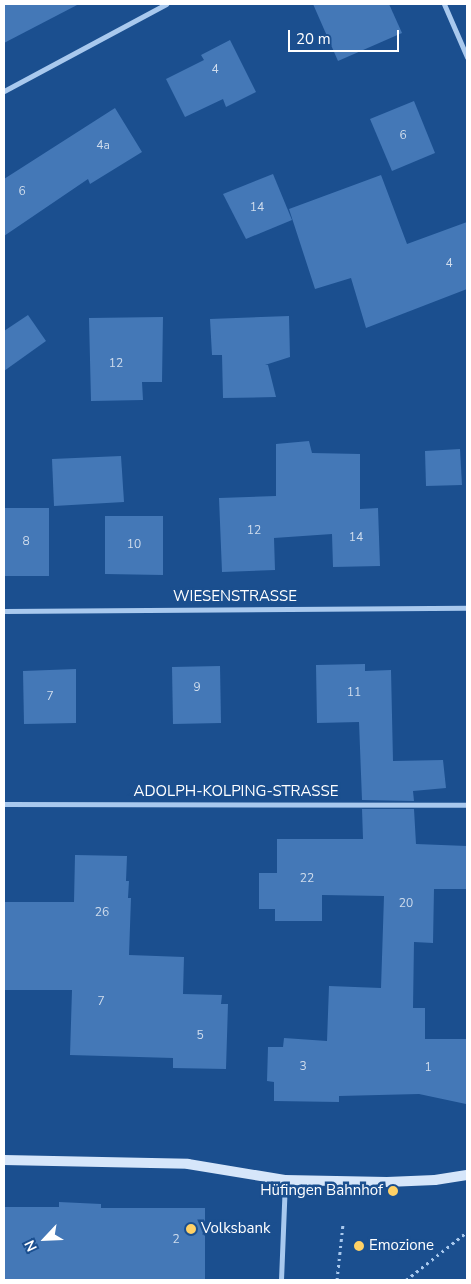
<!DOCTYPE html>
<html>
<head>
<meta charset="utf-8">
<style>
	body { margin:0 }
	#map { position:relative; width:471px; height:1284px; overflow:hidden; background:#1b4f8f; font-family:"Nunito Sans",sans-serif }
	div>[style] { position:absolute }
	.building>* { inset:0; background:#4478b7 }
	.path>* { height:3px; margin-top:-1.5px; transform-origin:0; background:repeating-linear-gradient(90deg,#a9c9ee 0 2.5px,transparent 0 6.5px) }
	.minor>* { height:5px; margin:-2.5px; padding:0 2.5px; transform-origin:2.5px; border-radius:2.5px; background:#a9c9ee }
	.secondary>* { height:10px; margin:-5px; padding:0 5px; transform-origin:5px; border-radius:5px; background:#d6e6fa }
	.dots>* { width:14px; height:14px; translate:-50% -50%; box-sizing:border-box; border:2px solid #1b4f8f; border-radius:50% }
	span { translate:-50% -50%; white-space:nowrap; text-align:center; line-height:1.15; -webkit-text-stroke:5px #1b4f8f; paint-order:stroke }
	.number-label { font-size:12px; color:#d0dded }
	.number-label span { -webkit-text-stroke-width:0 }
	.street-label { font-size:15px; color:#fff }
	.poi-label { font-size:15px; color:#fff }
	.right { translate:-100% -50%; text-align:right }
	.left { translate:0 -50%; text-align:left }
	.frame { position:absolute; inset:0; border:5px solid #fff; pointer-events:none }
	.north { position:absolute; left:20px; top:1214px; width:50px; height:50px; -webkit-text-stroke:4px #1b4f8f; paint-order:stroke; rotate:245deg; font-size:14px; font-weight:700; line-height:20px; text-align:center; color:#fff }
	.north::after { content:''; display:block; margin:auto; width:18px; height:22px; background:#fff; clip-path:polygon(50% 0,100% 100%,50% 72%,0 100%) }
	.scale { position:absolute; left:288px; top:30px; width:111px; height:22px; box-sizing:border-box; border:2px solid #fff; border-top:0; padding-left:6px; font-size:15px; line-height:18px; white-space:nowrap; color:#fff; -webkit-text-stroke:4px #1b4f8f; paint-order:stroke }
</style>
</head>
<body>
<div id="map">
	<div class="building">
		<div style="clip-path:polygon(4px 4px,79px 4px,4px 43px)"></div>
		<div style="clip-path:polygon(313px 4px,389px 4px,402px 33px,338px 61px)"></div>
		<div style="clip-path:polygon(230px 40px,256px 92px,226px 107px,223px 99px,185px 117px,166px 79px,204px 60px,201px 55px)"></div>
		<div style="clip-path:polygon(414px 101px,435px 153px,392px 171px,370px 119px)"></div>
		<div style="clip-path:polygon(115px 108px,142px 152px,90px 184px,88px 179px,4px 236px,4px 179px)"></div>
		<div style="clip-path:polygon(273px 174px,292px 220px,246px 239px,223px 194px)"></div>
		<div style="clip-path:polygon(381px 175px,407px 244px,467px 222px,467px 289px,366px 328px,351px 278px,315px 289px,289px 209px)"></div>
		<div style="clip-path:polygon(28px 315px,46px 341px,4px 371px,4px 331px)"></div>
		<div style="clip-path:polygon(289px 316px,290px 357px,265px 365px,268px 365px,276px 397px,223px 398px,222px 355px,212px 355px,210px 319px)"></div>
		<div style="clip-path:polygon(163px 317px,162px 382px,142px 382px,143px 400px,91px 401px,89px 318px)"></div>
		<div style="clip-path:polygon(309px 441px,312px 453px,360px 454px,360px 509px,378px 508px,380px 566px,333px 567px,332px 534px,274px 538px,275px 570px,222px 572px,219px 498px,276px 496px,276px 444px)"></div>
		<div style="clip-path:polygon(460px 449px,462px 485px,426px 486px,425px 451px)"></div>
		<div style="clip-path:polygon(121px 456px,124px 502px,54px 506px,52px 459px)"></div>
		<div style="clip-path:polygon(4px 508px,49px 508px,49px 576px,4px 576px)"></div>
		<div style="clip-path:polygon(105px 516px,163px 516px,163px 575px,105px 574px)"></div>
		<div style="clip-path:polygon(365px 664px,365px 671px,391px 670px,393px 761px,443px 760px,446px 788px,413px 791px,414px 801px,362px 800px,359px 722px,317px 723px,316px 665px)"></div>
		<div style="clip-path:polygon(220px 666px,221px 723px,173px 724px,172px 667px)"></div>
		<div style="clip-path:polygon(76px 669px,76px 723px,24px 724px,23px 671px)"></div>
		<div style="clip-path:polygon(362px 809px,414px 809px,416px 844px,467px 846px,467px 889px,434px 889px,433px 943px,414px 942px,413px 1008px,425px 1008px,425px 1039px,467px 1039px,466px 1104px,419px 1094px,339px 1096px,339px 1102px,274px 1101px,274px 1082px,267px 1081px,268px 1047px,283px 1047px,284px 1038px,327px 1041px,329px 986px,381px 988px,384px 896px,322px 895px,322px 921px,275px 921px,275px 909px,259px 909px,259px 873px,277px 873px,277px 839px,363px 839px)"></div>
		<div style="clip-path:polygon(75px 855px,127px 856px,126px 881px,129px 881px,128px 898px,131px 898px,129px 955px,184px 957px,183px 994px,222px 995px,221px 1004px,228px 1004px,226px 1069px,173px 1068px,173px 1058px,70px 1055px,72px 990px,4px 990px,4px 902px,74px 902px)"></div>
		<div style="clip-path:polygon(59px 1202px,101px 1204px,101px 1208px,205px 1208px,205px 1280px,4px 1280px,4px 1207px,59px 1207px)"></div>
	</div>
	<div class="path">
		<div style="left:337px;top:1280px;width:56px;rotate:-83.9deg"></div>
		<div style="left:406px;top:1280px;width:78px;rotate:-38.2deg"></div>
	</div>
	<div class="minor">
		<div style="left:444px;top:4px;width:58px;rotate:66.5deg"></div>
		<div style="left:4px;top:91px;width:184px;rotate:-28.2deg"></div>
		<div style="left:4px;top:611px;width:463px;rotate:-0.4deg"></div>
		<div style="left:4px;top:804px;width:463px;rotate:0.1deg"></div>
		<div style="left:281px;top:1280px;width:100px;rotate:-87.7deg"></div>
	</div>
	<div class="secondary">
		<div style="left:4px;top:1160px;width:184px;rotate:1.2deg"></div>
		<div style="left:188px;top:1164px;width:98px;rotate:9.4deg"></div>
		<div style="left:285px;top:1180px;width:102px;rotate:1.1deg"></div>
		<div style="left:387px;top:1182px;width:48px;rotate:-2.4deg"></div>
		<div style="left:435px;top:1180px;width:32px;rotate:-9deg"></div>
	</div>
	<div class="dots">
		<div style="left:393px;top:1191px;background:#ffd166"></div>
		<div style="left:191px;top:1229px;background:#ffd166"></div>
		<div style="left:359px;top:1246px;background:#ffd166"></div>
	</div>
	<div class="number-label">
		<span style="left:215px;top:70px">4</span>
		<span style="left:403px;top:136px">6</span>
		<span style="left:103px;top:146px">4a</span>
		<span style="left:22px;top:192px">6</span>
		<span style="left:257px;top:208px">14</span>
		<span style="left:449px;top:264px">4</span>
		<span style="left:116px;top:364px">12</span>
		<span style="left:254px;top:531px">12</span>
		<span style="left:356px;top:538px">14</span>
		<span style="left:26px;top:542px">8</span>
		<span style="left:134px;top:545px">10</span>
		<span style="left:197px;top:688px">9</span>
		<span style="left:354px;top:693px">11</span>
		<span style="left:50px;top:697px">7</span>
		<span style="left:307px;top:879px">22</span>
		<span style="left:406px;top:904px">20</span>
		<span style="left:102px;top:913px">26</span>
		<span style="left:101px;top:1002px">7</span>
		<span style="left:200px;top:1036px">5</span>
		<span style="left:303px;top:1067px">3</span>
		<span style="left:428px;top:1068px">1</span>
		<span style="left:176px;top:1240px">2</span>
	</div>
	<div class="street-label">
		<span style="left:235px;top:597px">WIESENSTRASSE</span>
		<span style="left:236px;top:792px">ADOLPH-KOLPING-STRASSE</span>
	</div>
	<div class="poi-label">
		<span class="right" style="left:383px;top:1191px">Hüfingen Bahnhof</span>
		<span class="left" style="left:201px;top:1229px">Volksbank</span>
		<span class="left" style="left:369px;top:1246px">Emozione</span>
	</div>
	<div class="frame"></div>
	<div class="north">N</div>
	<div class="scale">20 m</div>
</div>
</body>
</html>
